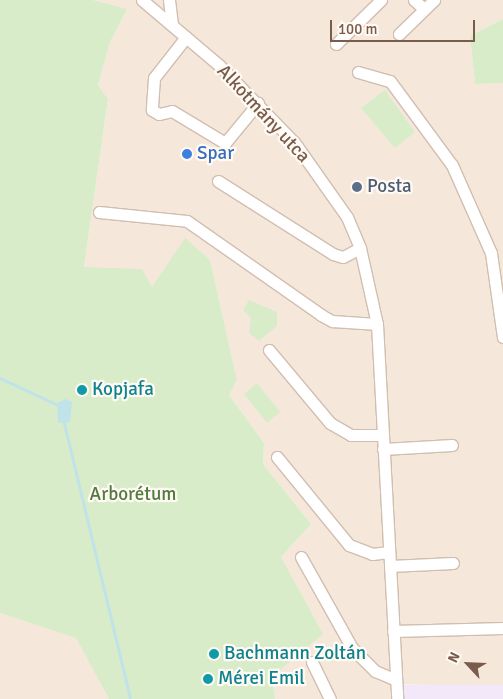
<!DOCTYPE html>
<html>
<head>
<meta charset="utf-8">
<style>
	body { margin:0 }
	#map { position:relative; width:503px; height:699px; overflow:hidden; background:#fdf6ec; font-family:Signika,sans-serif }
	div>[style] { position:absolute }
	.residential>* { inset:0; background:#f5e8da }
	.education>* { inset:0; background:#f3e8fa }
	.green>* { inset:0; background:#d8ecc9 }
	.water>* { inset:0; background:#bfe3e8 }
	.stream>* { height:3px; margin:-1.5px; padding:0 1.5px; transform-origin:1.5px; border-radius:1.5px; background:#bfe3e8 }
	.roads { filter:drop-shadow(1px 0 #d1beb0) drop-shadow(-1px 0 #d1beb0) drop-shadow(0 1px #d1beb0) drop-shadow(0 -1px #d1beb0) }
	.street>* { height:11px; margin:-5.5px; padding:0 5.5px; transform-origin:5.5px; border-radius:5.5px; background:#fff }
	.dots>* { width:14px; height:14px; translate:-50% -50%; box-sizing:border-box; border:2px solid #fffaf3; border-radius:50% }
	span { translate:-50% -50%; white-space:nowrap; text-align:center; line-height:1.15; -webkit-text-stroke:4.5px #fffaf3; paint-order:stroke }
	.street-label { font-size:19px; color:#7a5c4d }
	.shop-label { font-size:19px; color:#366cbe }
	.left { translate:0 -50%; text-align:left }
	.service-label { font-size:19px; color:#4e5e75 }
	.culture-label { font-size:19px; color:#0d838f }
	.park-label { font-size:19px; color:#537a41 }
	.north { position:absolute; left:443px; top:639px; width:50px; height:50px; -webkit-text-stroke:4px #fffaf3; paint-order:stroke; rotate:295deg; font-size:14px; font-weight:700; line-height:20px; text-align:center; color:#7a5c4d }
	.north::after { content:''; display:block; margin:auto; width:18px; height:22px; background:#7a5c4d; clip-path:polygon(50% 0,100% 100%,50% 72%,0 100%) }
	.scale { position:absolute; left:330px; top:20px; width:145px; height:22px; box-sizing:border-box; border:2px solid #7a5c4d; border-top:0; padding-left:6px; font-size:15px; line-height:18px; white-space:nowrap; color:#7a5c4d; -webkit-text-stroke:4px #fffaf3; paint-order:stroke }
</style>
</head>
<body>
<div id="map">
	<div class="residential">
		<div style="clip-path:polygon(93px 0,503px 0,503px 19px,470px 36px,475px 84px,503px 83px,503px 699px,436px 685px,392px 684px,393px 699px,275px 699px,272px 677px,322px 634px,281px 557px,311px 524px,263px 464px,264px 443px,229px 395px,237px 380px,210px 260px,152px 287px,84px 267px,108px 99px,98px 85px,110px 42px,126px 9px)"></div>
		<div style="clip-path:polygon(0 613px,76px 637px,109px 699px,0 699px)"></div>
	</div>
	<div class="education">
		<div style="clip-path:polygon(403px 685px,503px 685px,503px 699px,403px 699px)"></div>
	</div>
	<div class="green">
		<div style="clip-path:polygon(0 0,93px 0,127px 9px,110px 42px,98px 85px,108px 99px,84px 267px,142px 269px,152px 287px,185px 238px,210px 260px,237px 380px,229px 395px,264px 443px,263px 464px,311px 524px,281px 557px,323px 634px,272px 677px,275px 699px,109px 699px,76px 638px,0 613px)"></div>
		<div style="clip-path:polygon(503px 19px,503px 83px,475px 84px,470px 36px)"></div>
		<div style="clip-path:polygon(385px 90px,415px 132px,395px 148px,361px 108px)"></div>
		<div style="clip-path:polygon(249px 300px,277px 312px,277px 326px,259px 341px,249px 333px,251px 318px,243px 310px)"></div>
		<div style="clip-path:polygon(257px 383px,280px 412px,267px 423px,244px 394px)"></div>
	</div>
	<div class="water">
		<div style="clip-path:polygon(66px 399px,72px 402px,70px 422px,58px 423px,57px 403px)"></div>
	</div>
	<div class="stream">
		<div style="left:0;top:378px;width:66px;rotate:25deg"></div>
		<div style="left:63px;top:419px;width:288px;rotate:76.5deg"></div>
	</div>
	<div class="roads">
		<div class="street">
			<div style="left:142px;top:0;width:101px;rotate:40.2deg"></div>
			<div style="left:219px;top:65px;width:107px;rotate:45.8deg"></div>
			<div style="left:294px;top:142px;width:92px;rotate:54.8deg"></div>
			<div style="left:347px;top:217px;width:34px;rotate:67deg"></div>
			<div style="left:360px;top:248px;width:78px;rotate:77.4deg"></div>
			<div style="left:377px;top:324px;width:376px;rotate:86.9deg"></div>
			<div style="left:169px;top:0;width:25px;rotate:83deg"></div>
			<div style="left:414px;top:0;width:13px;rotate:42deg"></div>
			<div style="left:399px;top:34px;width:49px;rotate:-44.2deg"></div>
			<div style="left:186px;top:37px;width:52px;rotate:128deg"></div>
			<div style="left:154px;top:78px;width:32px;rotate:94deg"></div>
			<div style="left:152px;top:110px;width:8px;rotate:30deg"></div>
			<div style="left:159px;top:114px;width:13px;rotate:-13deg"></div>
			<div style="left:172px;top:111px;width:62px;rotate:31.1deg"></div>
			<div style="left:225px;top:143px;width:52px;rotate:-50.5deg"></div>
			<div style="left:336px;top:44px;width:63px;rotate:-44.4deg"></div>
			<div style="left:358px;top:72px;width:33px;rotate:16deg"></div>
			<div style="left:390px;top:81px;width:104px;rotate:53.6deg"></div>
			<div style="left:452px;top:165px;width:96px;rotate:66.1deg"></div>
			<div style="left:491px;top:253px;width:85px;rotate:81.9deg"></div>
			<div style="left:218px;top:181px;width:136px;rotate:32.4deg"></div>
			<div style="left:333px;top:254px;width:10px;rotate:17deg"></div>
			<div style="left:343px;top:257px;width:19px;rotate:-28deg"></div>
			<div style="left:99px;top:212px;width:88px;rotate:5.8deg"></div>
			<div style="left:187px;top:221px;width:164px;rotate:35deg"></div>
			<div style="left:321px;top:315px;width:13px;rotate:29deg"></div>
			<div style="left:332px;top:321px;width:45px;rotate:3.8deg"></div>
			<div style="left:269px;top:350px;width:95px;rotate:50.1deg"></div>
			<div style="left:330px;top:423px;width:24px;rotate:30deg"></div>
			<div style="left:351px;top:435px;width:32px"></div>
			<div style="left:383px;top:449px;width:69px;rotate:-3.3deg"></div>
			<div style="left:277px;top:457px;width:114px;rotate:50.7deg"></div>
			<div style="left:349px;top:545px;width:25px;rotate:21deg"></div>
			<div style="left:372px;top:554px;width:17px;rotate:-7deg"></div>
			<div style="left:301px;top:557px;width:104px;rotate:60.7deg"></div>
			<div style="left:352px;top:648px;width:33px;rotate:45deg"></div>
			<div style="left:375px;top:671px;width:23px;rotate:23deg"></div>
			<div style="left:390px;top:566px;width:63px;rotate:-2.7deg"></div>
			<div style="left:393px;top:631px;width:110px;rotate:-1.6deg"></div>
			<div style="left:312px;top:662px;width:41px;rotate:64.1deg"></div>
		</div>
	</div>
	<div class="dots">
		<div style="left:187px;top:154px;background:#3f7fe0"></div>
		<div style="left:357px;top:187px;background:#5c6f8a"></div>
		<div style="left:82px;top:390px;background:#0f9aa8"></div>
		<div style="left:214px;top:654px;background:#0f9aa8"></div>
		<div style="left:208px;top:679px;background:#0f9aa8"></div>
	</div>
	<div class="street-label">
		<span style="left:263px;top:114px;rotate:47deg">Alkotmány utca</span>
	</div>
	<div class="shop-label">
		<span class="left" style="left:197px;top:154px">Spar</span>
	</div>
	<div class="service-label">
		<span class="left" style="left:367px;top:187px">Posta</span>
	</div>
	<div class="culture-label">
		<span class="left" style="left:92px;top:390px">Kopjafa</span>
		<span class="left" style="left:224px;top:654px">Bachmann Zoltán</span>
		<span class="left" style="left:218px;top:679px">Mérei Emil</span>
	</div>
	<div class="park-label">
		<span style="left:133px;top:495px">Arborétum</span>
	</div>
	<div class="north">N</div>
	<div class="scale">100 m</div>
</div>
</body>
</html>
